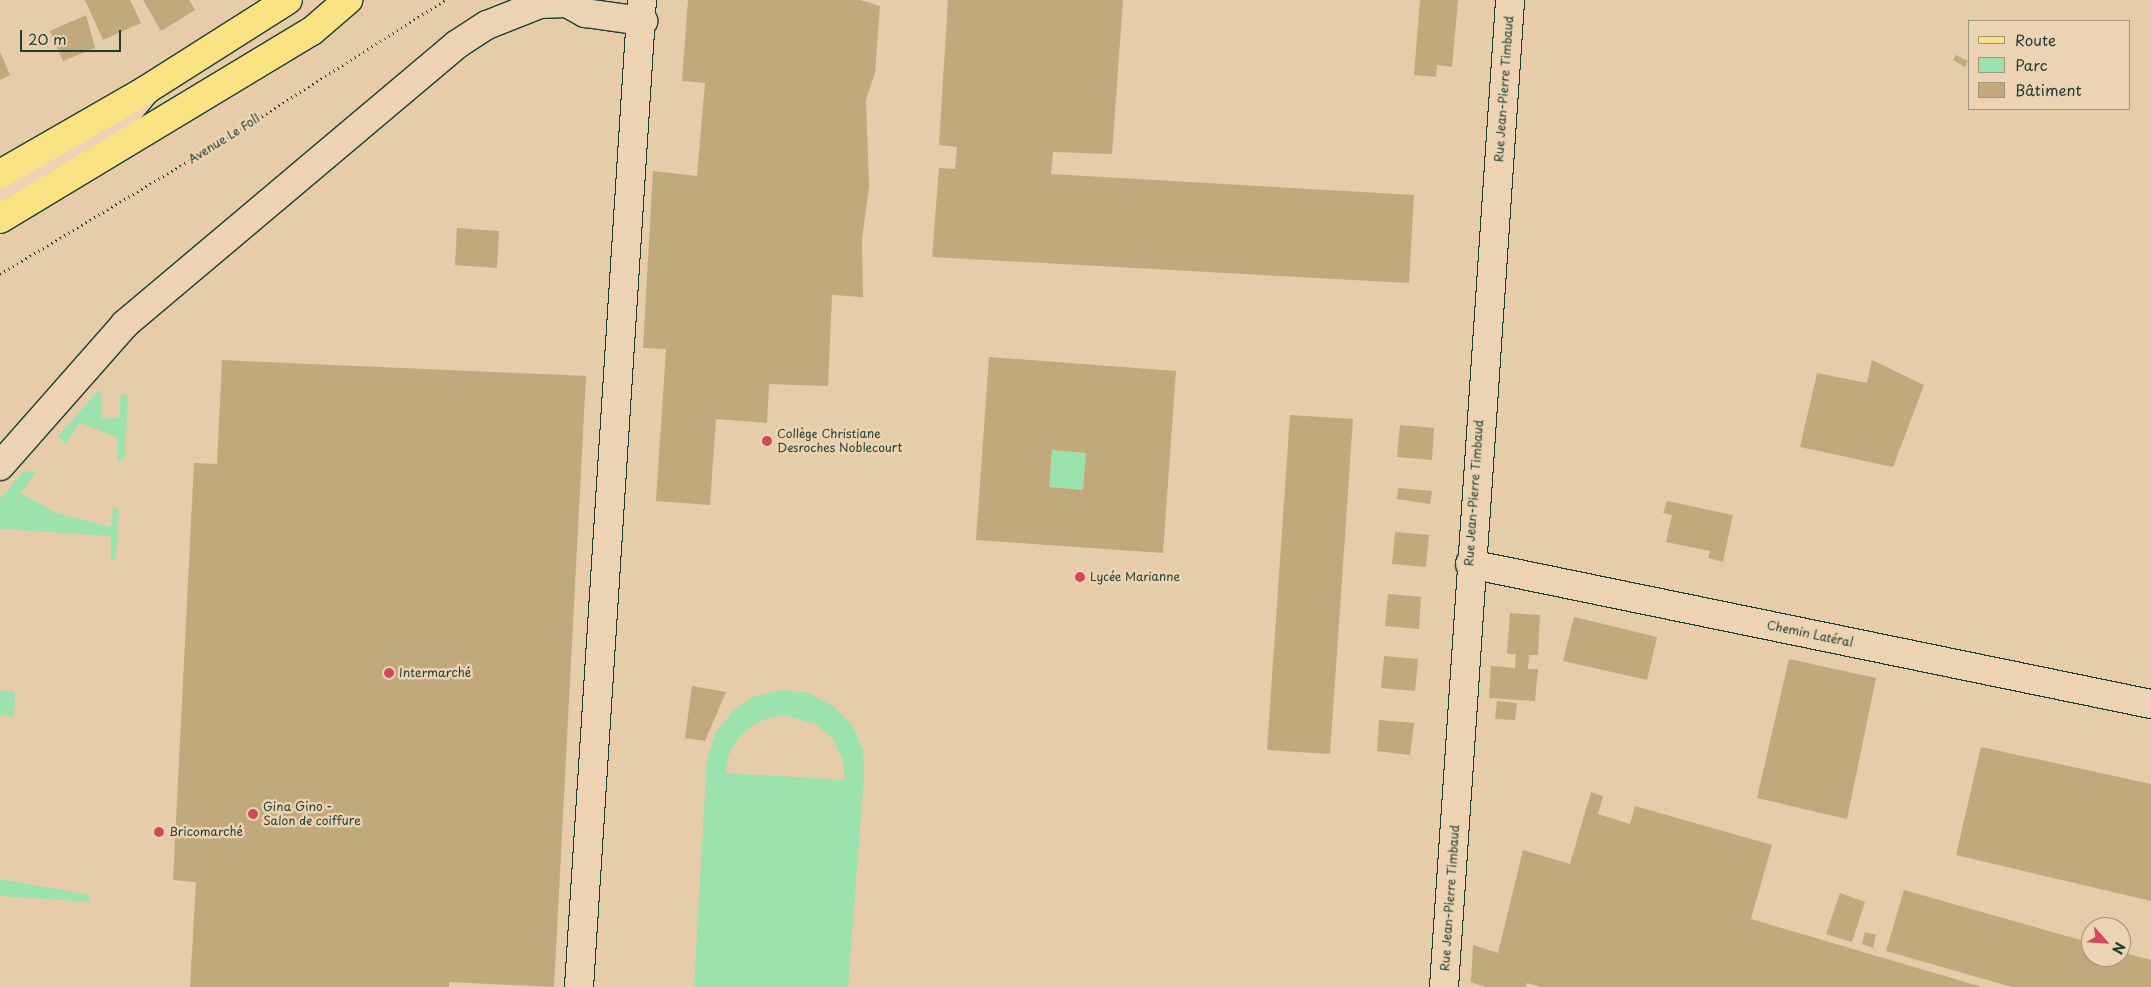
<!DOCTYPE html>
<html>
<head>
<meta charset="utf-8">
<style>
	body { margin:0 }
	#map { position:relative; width:2151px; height:987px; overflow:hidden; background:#e6cca9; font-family:"Playpen Sans",sans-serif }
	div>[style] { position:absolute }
	.green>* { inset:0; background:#9ce2af }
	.building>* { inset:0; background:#c1a97b }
	.path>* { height:3px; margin-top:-1.5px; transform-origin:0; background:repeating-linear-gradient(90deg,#1f3d34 0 1px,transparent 0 5px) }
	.roads { filter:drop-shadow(1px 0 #1f3d34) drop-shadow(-1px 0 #1f3d34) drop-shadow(0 1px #1f3d34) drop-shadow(0 -1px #1f3d34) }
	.minor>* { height:28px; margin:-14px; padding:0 14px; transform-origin:14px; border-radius:14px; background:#edd3b4 }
	.major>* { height:28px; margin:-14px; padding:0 14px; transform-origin:14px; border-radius:14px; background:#f8e281 }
	.dots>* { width:14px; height:14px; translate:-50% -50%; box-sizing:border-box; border:2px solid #edd3b4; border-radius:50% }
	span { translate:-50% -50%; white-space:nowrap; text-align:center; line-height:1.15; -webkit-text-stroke:5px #edd3b4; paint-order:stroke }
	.street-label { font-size:12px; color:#1f3d34 }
	.poi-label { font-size:12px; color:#1f3d34 }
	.left { translate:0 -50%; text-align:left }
	.legend { position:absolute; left:1968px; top:20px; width:162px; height:90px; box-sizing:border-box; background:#edd3b4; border:1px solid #9b9781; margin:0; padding:6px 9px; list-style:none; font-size:15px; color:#1f3d34 }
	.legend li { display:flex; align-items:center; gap:10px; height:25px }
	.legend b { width:25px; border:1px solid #9b9781 }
	.north { position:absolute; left:2081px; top:917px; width:50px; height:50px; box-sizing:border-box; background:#edd3b4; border:1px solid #9b9781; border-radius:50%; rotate:116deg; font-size:14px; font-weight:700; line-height:20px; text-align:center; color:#1f3d34 }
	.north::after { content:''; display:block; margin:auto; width:18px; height:22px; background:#d1495b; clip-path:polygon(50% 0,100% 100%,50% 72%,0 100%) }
	.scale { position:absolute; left:20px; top:30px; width:101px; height:22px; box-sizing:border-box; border:2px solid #1f3d34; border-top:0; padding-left:6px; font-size:15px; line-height:18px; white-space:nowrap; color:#1f3d34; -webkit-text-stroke:4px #edd3b4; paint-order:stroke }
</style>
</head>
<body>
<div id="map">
	<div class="green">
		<div style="clip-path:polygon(98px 391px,102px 391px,101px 418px,119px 418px,121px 393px,128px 396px,125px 457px,117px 463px,118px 438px,80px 423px,65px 444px,58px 436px)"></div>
		<div style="clip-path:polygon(1052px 450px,1086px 453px,1083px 490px,1049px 487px)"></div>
		<div style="clip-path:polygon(31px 471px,36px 473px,20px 493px,57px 513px,111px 527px,113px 507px,119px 510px,116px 559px,111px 561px,111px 536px,0 529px,0 499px,23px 472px)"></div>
		<div style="clip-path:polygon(evenodd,782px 690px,809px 693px,833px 706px,852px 725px,863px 750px,864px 777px,848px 987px,694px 987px,707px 758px,716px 732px,733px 711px,755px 696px,782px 690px,782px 715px,815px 724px,832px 737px,843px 760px,845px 780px,726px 773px,728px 756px,739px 737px,758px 722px,782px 715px)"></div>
		<div style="clip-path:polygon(0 691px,15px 692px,14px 717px,0 715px)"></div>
		<div style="clip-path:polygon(0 879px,90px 895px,89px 902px,0 896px)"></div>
	</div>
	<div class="building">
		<div style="clip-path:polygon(85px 0,130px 0,141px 23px,103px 40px)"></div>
		<div style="clip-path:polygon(143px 0,189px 0,195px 10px,161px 31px)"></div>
		<div style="clip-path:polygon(688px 0,860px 0,880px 6px,875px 73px,866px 100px,869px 187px,862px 239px,863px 297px,832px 295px,828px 386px,769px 384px,767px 423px,716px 419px,710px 505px,656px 501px,666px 349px,643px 348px,653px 171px,697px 176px,705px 83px,682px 81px)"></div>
		<div style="clip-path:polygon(948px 0,1123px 0,1112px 154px,1053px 152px,1051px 174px,1414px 195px,1409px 283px,932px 257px,939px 168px,955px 169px,957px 147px,939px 145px)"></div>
		<div style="clip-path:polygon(1420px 0,1458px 0,1452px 67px,1437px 65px,1436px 77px,1414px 75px)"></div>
		<div style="clip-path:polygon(86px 15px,95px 48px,63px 61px,50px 31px)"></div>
		<div style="clip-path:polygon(0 52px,10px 75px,0 80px)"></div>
		<div style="clip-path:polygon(1956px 55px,1968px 61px,1965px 67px,1953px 60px)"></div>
		<div style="clip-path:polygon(457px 228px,499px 231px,497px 268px,455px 265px)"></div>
		<div style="clip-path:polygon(evenodd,989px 357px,1176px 371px,1163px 553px,976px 540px,989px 357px,1052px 450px,1086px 453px,1083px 490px,1049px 487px,1052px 450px)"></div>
		<div style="clip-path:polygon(222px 360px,586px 376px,554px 987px,449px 982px,449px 987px,190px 987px,196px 882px,173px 880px,194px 463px,217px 464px)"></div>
		<div style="clip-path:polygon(1872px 360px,1924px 385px,1893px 467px,1800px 447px,1817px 373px,1867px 383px)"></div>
		<div style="clip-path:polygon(1290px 415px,1353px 419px,1330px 754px,1267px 750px)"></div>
		<div style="clip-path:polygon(1400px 425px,1434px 428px,1432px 460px,1397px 457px)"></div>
		<div style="clip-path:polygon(1398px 488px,1432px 491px,1430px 504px,1397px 499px)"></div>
		<div style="clip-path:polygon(1667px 501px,1733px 515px,1723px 562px,1708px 558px,1710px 551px,1666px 542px,1672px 515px,1663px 513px)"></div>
		<div style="clip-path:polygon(1395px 532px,1429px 535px,1426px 567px,1392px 564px)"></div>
		<div style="clip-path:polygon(1388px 594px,1421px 597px,1419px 629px,1385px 626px)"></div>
		<div style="clip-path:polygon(1510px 613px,1540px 615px,1538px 655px,1529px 655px,1528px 669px,1538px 669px,1535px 701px,1489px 698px,1491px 666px,1515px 668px,1516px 654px,1507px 654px)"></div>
		<div style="clip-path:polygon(1574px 617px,1657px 637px,1647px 680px,1563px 661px)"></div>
		<div style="clip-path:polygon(1384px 656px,1418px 659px,1415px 691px,1381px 688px)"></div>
		<div style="clip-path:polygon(1789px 659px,1876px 678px,1847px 819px,1757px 798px)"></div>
		<div style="clip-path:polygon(692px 686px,726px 692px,705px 741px,685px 738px)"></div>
		<div style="clip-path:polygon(1497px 701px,1517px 703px,1515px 720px,1495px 719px)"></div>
		<div style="clip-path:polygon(1379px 720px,1414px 723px,1410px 755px,1377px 751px)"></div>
		<div style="clip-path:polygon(1981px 747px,2151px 784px,2151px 901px,1956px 855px)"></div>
		<div style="clip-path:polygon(1591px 792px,1603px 796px,1598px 814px,1630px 824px,1635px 806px,1772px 845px,1751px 919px,1982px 987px,1541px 987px,1527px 983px,1526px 987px,1485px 987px,1471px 982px,1473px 945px,1498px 953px,1523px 850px,1570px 864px)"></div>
		<div style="clip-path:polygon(1904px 890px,2091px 943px,2091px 957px,2121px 957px,2121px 952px,2151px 960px,2151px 987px,2012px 987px,1886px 951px)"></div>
		<div style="clip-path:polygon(1840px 893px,1865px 902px,1852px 942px,1826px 934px)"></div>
		<div style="clip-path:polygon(1865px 932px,1876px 935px,1873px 948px,1862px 944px)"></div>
	</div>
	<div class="path">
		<div style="left:0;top:274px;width:286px;rotate:-31deg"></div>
		<div style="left:245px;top:127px;width:237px;rotate:-32.4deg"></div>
	</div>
	<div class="roads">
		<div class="minor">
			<div style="left:0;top:200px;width:124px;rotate:-30.5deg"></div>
			<div style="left:107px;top:137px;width:60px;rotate:-50.4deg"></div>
			<div style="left:0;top:466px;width:189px;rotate:-48.6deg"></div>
			<div style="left:125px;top:324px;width:433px;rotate:-40.1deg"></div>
			<div style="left:456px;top:45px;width:37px;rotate:-33deg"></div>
			<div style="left:487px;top:25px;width:57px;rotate:-21.6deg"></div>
			<div style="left:540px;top:4px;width:27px;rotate:-2deg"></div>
			<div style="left:567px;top:3px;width:21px;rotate:29deg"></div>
			<div style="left:585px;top:13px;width:59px;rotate:7.9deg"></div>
			<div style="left:1470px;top:564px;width:695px;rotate:11.62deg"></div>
			<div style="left:579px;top:987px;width:989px;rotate:-86.35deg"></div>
			<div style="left:1444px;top:987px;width:989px;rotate:-86.17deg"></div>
		</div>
		<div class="major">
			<div style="left:0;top:174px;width:168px;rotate:-29.9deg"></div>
			<div style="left:146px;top:90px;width:168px;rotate:-32.4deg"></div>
			<div style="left:0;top:219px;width:364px;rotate:-31.1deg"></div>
			<div style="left:312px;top:31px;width:48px;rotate:-40.7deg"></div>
		</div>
	</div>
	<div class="dots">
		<div style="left:767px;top:441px;background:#d1495b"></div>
		<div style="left:1080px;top:577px;background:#d1495b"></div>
		<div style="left:389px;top:673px;background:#d1495b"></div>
		<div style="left:253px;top:814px;background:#d1495b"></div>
		<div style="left:159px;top:832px;background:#d1495b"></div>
	</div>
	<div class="street-label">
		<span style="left:1504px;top:89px;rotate:-86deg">Rue Jean-Pierre Timbaud</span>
		<span style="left:224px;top:139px;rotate:-32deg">Avenue Le Foll</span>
		<span style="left:1474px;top:493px;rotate:-86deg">Rue Jean-Pierre Timbaud</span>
		<span style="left:1810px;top:634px;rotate:12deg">Chemin Latéral</span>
		<span style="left:1450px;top:898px;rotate:-86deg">Rue Jean-Pierre Timbaud</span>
	</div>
	<div class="poi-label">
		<span class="left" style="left:777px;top:441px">Collège Christiane<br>Desroches Noblecourt</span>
		<span class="left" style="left:1090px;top:577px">Lycée Marianne</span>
		<span class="left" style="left:399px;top:673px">Intermarché</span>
		<span class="left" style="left:263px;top:814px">Gina Gino -<br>Salon de coiffure</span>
		<span class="left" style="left:169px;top:832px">Bricomarché</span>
	</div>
	<ul class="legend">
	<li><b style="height:6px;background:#f8e281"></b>Route</li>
	<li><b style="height:14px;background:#9ce2af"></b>Parc</li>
	<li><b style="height:14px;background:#c1a97b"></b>Bâtiment</li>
	</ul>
	<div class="north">N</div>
	<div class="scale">20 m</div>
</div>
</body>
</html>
